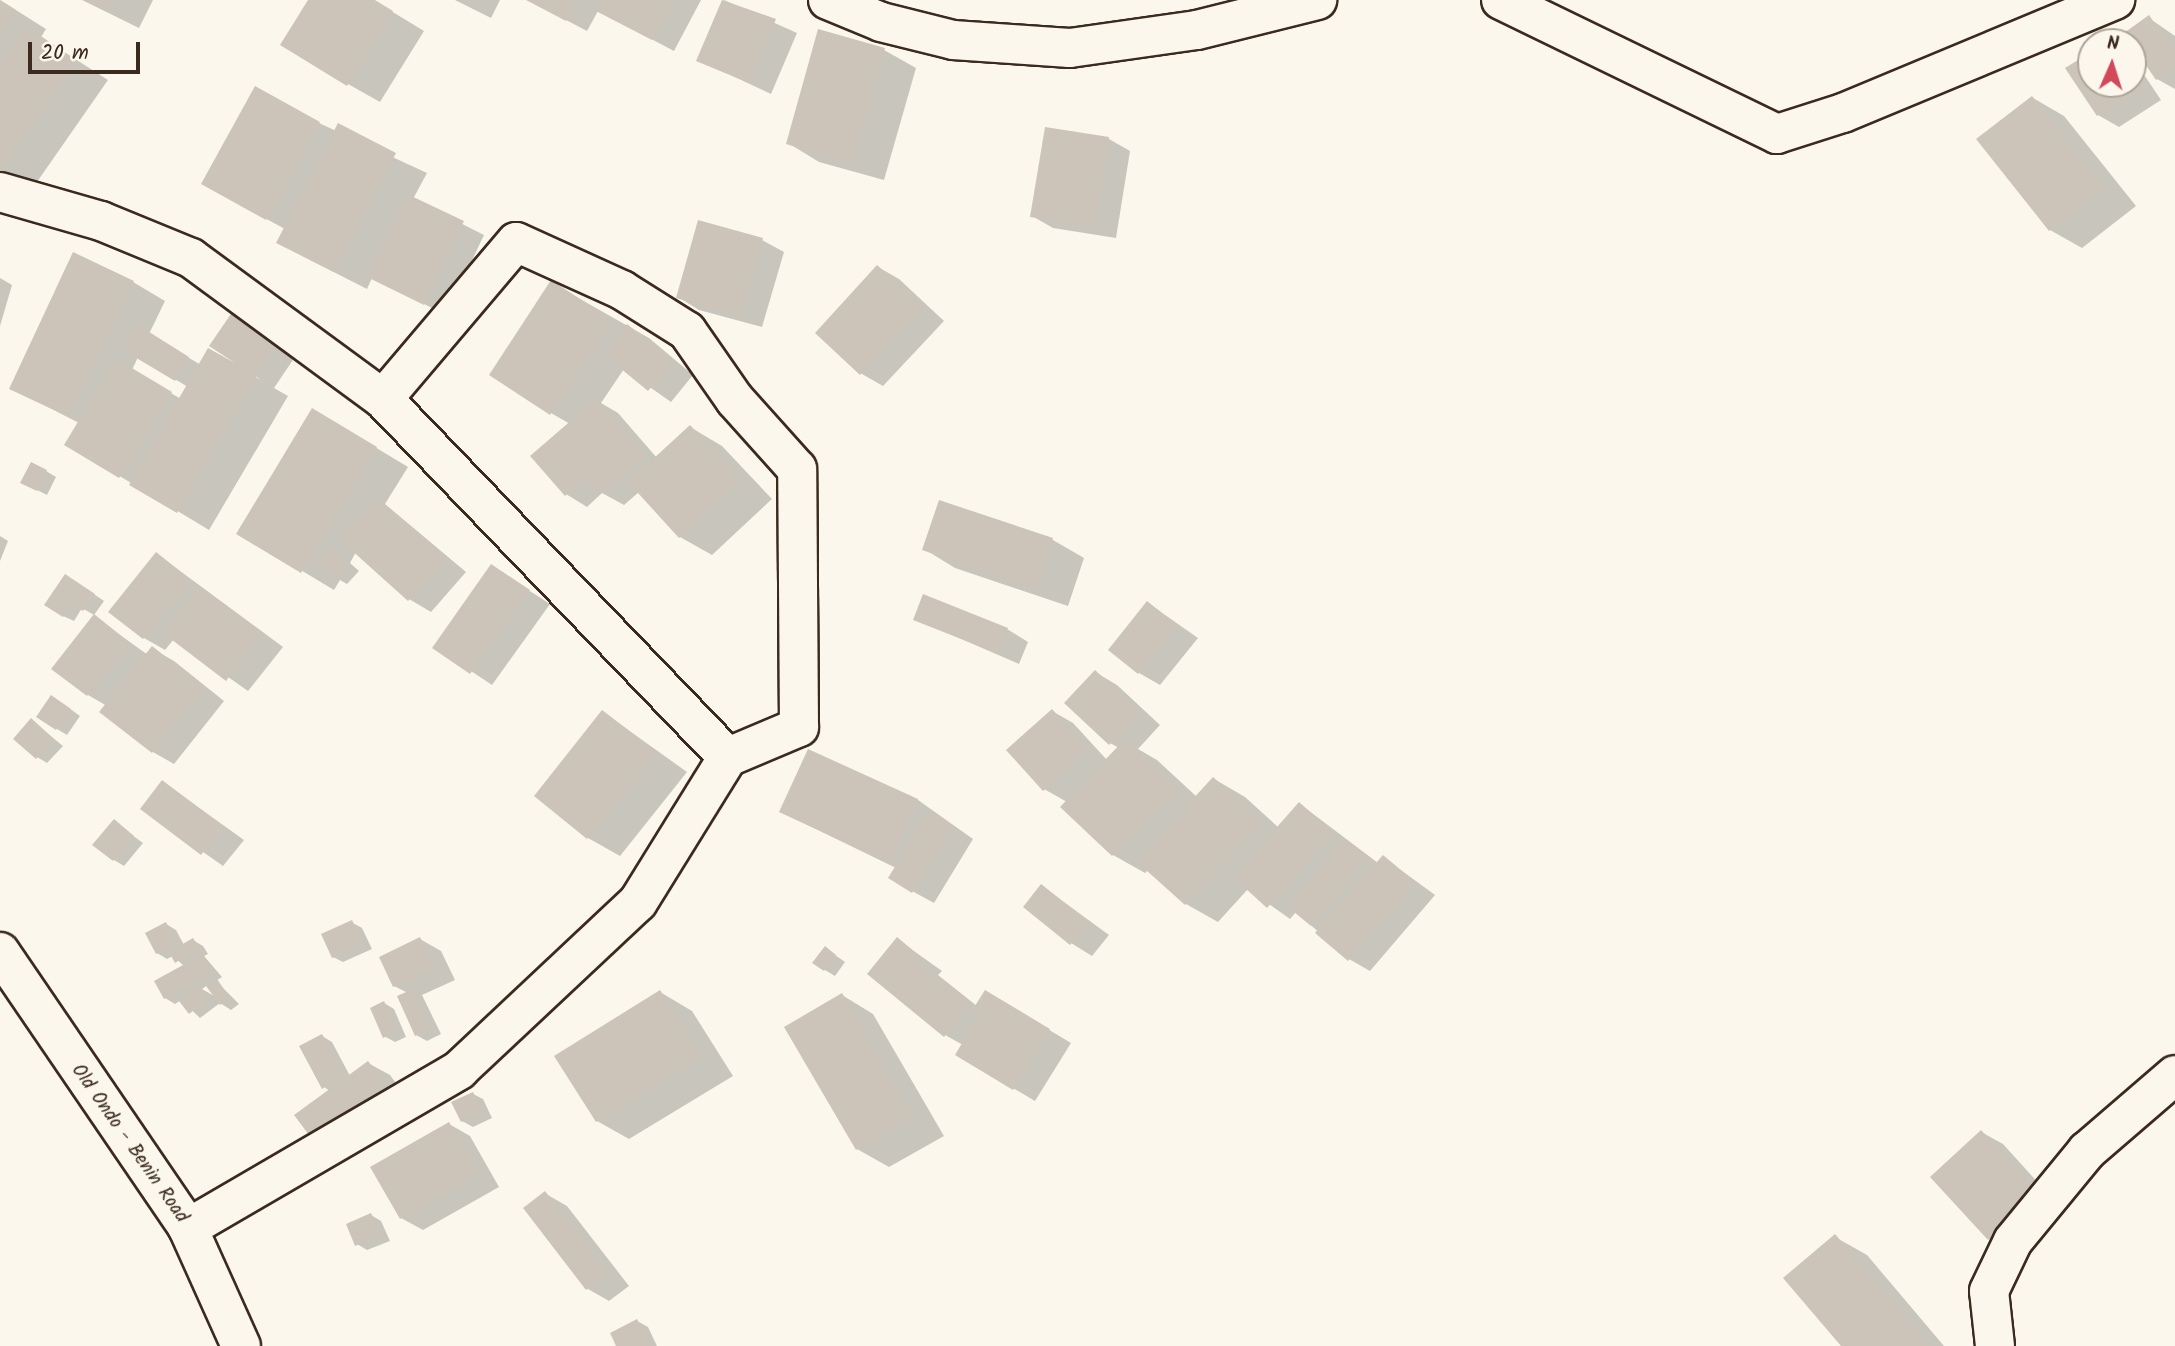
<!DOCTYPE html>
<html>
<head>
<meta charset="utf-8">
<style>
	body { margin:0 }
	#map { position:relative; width:2175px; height:1346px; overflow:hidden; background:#fbf7ec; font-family:Kalam,sans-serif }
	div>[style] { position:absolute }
	.shadow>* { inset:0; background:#0003 }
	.building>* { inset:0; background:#ccc4b9 }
	.roads { filter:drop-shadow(2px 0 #3b2a1e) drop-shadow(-2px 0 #3b2a1e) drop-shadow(0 2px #3b2a1e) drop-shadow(0 -2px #3b2a1e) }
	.minor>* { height:38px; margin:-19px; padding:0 19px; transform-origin:19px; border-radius:19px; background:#fbf7ec }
	.major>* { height:38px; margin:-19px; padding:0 19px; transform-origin:19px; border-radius:19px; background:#fbf7ec }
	span { translate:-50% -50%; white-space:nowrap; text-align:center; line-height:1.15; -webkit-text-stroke:5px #fbf7ec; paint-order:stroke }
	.street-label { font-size:19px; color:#3b2a1e }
	.north { position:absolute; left:2077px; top:28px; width:70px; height:70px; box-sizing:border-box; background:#fbf7ec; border:2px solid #aea59a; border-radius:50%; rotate:3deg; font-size:19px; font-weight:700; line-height:28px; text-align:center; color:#3b2a1e }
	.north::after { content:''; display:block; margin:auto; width:24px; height:32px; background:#d1495b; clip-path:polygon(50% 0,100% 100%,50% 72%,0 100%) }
	.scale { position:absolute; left:28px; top:42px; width:112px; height:32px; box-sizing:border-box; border:4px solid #3b2a1e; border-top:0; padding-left:9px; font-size:21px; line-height:24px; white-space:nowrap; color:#3b2a1e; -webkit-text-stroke:5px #fbf7ec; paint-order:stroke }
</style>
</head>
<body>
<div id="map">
	<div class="shadow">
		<div style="clip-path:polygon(0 0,46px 29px,41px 37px,108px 80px,23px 202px,0 189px)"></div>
		<div style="clip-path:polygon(82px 0,153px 0,139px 28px)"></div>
		<div style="clip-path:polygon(310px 0,373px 0,424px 31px,380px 102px,348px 84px)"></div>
		<div style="clip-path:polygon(455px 0,500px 0,491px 18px)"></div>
		<div style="clip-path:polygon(528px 0,701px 0,674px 51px,598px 11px,587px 31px)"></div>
		<div style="clip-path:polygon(724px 0,797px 33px,771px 94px,699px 60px)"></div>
		<div style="clip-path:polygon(2149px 18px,2175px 36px,2175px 89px,2157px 79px)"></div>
		<div style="clip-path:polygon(884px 50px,916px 68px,884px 180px,819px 162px,788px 143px)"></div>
		<div style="clip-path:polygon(2091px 54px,2091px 84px,2133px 84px,2133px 58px,2161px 100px,2119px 127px,2098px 115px,2068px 69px)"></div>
		<div style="clip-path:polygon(2033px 98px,2064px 116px,2136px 206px,2082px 248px,2050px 230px)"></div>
		<div style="clip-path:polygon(319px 123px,427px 173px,413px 199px,484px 235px,446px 315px,372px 278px,367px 289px,310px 260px,278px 242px,285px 229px,235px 202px)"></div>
		<div style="clip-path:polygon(1046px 129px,1109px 139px,1130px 151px,1116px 238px,1053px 228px,1032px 216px)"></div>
		<div style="clip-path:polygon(762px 240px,784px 252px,762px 327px,699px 310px,678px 297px)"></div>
		<div style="clip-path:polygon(878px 267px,899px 279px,944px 321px,883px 386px,862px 374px,817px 333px)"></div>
		<div style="clip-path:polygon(0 278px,12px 285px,0 326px)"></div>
		<div style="clip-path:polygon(evenodd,133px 282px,165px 301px,149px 334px,201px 365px,209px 351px,261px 380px,212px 345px,235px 310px,299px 351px,274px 388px,288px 396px,209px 530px,88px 457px,79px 423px,11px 388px,133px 282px,138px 357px,188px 387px,181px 399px,132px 370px,138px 357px)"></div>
		<div style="clip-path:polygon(552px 283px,649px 338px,693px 375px,671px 402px,624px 369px,601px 403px,618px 413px,657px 458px,690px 427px,722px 446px,772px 499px,712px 555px,680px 537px,639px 492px,624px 505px,602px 493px,587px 507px,566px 494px,570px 424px,551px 413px)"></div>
		<div style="clip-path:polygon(345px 429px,408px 467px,385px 504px,466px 572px,431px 612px,409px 599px,356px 552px,350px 563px,359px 571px,347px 584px,340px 580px,334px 590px,239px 533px)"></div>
		<div style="clip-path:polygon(46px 471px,56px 477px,47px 495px,33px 488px)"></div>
		<div style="clip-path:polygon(940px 502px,1053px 540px,1084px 558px,1068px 606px,955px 568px,924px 549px)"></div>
		<div style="clip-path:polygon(0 536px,8px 541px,0 561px)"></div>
		<div style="clip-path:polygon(157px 554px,283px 647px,248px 691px,174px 639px,165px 650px,144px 638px)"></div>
		<div style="clip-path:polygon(491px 566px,550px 604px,492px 685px,435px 647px)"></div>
		<div style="clip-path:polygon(76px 582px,104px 601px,94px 615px,82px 608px,74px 621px,63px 616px)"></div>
		<div style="clip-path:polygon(1148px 603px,1198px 638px,1160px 685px,1139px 673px)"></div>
		<div style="clip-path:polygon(95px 617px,148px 655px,153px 649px,174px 661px,224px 701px,174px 764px,153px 752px,107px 706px,88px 695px)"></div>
		<div style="clip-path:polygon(915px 619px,1007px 629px,1028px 642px,1019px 664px)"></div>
		<div style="clip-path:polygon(1095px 672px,1117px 685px,1160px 725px,1138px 749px,1157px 760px,1197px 797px,1214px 779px,1245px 797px,1279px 828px,1300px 804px,1378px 863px,1383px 857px,1435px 895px,1370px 971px,1349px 959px,1296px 912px,1290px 919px,1248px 889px,1218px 922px,1186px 904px,1148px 870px,1145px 873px,1113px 855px,1067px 802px,1044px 789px,1052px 711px,1073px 723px,1107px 760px,1119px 748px,1110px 743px)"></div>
		<div style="clip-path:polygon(62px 703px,80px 716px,67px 735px,57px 729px)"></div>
		<div style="clip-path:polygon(603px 712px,687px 772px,620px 856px,588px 838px,536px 796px)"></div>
		<div style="clip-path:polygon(32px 721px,63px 746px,47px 763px,37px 757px)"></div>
		<div style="clip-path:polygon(809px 751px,918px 800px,973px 839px,934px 903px,912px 891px,896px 868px,781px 812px)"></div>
		<div style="clip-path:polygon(163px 782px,244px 840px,223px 866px,142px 809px)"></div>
		<div style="clip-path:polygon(114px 822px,143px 843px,124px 866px,114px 860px)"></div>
		<div style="clip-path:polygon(1042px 886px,1109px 935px,1092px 956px,1071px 943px)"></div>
		<div style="clip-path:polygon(351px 922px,362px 928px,372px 949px,343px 962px,333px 957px)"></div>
		<div style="clip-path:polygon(evenodd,166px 924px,176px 930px,184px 945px,193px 940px,203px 946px,208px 954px,204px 956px,222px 977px,216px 981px,239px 1004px,231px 1010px,220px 1003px,200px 1018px,181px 1000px,175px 1004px,165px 998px,184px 966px,173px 956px,167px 959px,157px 953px,166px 924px,208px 985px,216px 997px,202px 989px,208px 985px)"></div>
		<div style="clip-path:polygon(420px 939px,441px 951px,455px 980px,422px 995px,441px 1034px,427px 1041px,416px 1035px,408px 993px,394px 986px)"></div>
		<div style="clip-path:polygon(897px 939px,942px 971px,938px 975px,977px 1006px,1006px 1004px,1071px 1043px,1035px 1101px,957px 1055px,963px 1045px,945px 1035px)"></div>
		<div style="clip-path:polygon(825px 948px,845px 962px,835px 976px,825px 970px)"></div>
		<div style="clip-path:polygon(660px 992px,692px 1011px,733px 1076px,629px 1139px,597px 1121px)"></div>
		<div style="clip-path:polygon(842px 995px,873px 1014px,944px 1136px,889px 1167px,857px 1149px)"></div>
		<div style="clip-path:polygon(384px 1003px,394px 1009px,406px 1037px,395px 1042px,384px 1036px)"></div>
		<div style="clip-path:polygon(322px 1036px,332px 1042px,350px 1076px,368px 1063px,390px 1075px,406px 1097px,335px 1150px,330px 1091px,324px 1087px)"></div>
		<div style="clip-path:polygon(473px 1094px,483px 1099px,492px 1118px,473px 1127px,462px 1121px)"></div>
		<div style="clip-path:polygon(449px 1124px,470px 1136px,499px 1187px,423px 1230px,401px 1218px)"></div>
		<div style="clip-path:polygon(1981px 1132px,2003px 1144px,2059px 1206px,2010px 1251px,1989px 1239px)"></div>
		<div style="clip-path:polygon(546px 1194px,567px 1206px,629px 1286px,609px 1301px,588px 1289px,526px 1208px)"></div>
		<div style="clip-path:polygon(371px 1215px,381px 1221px,390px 1241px,367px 1250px,357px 1244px)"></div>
		<div style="clip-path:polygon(1835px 1237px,1867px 1255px,1944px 1346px,1843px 1346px)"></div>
		<div style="clip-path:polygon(637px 1321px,648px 1327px,657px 1346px,618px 1346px)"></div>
	</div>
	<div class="building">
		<div style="clip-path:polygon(0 0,16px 10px,0 34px)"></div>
		<div style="clip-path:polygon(84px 0,112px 0,107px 11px)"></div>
		<div style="clip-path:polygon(308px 0,375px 0,393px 11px,347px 86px,280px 45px)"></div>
		<div style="clip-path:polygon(526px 0,576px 0,566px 21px)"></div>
		<div style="clip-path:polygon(600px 0,674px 0,652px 40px,594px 10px)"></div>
		<div style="clip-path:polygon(722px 0,776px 19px,749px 83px,696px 61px)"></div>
		<div style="clip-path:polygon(2149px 15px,2175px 53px,2175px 67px,2156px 80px,2124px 33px)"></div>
		<div style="clip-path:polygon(25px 25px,77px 61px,0 171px,0 60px)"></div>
		<div style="clip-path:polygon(818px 29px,885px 48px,852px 163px,786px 144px)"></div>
		<div style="clip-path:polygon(2091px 52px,2091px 84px,2133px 84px,2133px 76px,2141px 88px,2097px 116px,2065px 68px)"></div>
		<div style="clip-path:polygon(255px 86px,320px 122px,266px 220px,201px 184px)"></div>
		<div style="clip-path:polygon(2032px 96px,2105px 188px,2049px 231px,1976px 139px)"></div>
		<div style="clip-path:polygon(338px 123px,396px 153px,334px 272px,276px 243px)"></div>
		<div style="clip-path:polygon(1045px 127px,1109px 137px,1095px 227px,1030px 217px)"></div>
		<div style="clip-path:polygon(407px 194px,464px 221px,424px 305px,367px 277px)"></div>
		<div style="clip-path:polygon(698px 220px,763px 238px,740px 316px,676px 298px)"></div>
		<div style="clip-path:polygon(73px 252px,134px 281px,69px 417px,9px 389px)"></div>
		<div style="clip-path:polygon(877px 265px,924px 307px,860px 375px,815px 333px)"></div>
		<div style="clip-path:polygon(551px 280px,612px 320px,550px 415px,489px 375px)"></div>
		<div style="clip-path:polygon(235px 308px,279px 337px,177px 513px,129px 485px,208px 348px,235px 363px,209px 346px)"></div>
		<div style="clip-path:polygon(627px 324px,673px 361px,648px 391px,603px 354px)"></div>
		<div style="clip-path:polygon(138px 325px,189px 357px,175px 381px,123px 350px)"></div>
		<div style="clip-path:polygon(120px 361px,172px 392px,119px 478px,64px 445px,114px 362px)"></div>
		<div style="clip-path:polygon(596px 399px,646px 456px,601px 494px,586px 477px,565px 496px,530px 456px)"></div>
		<div style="clip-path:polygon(312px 408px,377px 447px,301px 573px,236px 534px)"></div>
		<div style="clip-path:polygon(690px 425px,742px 480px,679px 538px,628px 482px)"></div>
		<div style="clip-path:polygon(31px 462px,47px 470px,37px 491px,20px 483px)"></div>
		<div style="clip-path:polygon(376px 497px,446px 558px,408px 601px,339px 539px)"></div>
		<div style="clip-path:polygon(939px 500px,1053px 538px,1036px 589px,922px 550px)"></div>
		<div style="clip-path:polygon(330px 546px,350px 564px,335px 580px,316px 561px)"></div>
		<div style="clip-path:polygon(156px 552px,191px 580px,143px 639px,108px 612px)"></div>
		<div style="clip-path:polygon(491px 564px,530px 590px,470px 674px,432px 648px)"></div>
		<div style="clip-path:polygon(65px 574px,95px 594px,83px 611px,72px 603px,63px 617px,44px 605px)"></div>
		<div style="clip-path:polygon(200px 586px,262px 633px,226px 681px,163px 633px)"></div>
		<div style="clip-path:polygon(923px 594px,1008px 628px,997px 653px,913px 620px)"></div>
		<div style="clip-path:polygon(1147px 601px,1177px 625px,1138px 674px,1108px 650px)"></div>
		<div style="clip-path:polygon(94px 614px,130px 643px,87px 696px,51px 669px)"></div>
		<div style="clip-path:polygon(152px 646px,204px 687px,152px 753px,99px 712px)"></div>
		<div style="clip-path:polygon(1095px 670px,1140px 712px,1109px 745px,1064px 703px)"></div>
		<div style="clip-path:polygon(51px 695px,71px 709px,56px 730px,36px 717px)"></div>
		<div style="clip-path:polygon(1052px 709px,1088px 749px,1043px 791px,1006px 750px)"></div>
		<div style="clip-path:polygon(602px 710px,657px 752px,587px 839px,534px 796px)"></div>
		<div style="clip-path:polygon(31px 718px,54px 739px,36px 759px,13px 739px)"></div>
		<div style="clip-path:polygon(1125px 739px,1178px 789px,1112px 856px,1060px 807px)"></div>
		<div style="clip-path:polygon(808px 749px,918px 799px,889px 863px,779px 812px)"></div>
		<div style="clip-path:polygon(1213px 777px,1262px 821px,1185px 905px,1136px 861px)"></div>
		<div style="clip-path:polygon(162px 780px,223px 826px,201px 855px,140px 809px)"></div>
		<div style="clip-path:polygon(1299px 802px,1334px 833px,1267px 908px,1233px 877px)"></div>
		<div style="clip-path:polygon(929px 811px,953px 826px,912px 893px,888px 878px)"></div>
		<div style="clip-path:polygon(114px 819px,134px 836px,113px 861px,92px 845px)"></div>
		<div style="clip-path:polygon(1344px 838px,1367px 857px,1311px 926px,1288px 907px)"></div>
		<div style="clip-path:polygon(1383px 855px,1415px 882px,1348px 961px,1315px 933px)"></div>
		<div style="clip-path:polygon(1041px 884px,1089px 922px,1070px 945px,1023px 907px)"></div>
		<div style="clip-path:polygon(352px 920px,363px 943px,332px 958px,321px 934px)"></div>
		<div style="clip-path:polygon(166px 922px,177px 944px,156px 954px,145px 933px)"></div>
		<div style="clip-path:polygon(420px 937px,435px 968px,393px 987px,379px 957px)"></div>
		<div style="clip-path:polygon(897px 937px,922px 958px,918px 962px,970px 1004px,944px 1037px,867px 974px)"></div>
		<div style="clip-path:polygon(193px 938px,199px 948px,175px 963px,169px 952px)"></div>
		<div style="clip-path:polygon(825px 946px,836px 955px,824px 971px,812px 963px)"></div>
		<div style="clip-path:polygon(203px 954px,213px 971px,164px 999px,154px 981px)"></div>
		<div style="clip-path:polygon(217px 979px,230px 998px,220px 1005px,206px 986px)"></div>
		<div style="clip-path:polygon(199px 985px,209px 998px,189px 1014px,179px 1001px)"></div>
		<div style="clip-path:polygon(413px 989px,431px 1028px,415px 1036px,397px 996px)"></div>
		<div style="clip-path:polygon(660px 990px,702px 1057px,596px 1122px,554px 1056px)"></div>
		<div style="clip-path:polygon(985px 990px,1050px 1029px,1013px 1090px,955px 1055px,980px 1013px,973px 1009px)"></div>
		<div style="clip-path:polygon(842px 993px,913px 1117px,856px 1150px,784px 1027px)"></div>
		<div style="clip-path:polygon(384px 1001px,397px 1031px,383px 1038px,370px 1008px)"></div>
		<div style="clip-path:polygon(322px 1034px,345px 1076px,322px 1089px,299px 1046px)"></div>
		<div style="clip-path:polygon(368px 1061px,385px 1084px,312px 1139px,294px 1115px)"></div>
		<div style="clip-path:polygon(473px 1092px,483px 1112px,461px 1122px,451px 1102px)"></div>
		<div style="clip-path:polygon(449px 1122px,479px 1174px,400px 1219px,370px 1167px)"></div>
		<div style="clip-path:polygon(1981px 1130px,2039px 1193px,1988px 1240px,1930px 1177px)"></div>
		<div style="clip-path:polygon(545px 1191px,609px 1274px,586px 1290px,523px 1208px)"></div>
		<div style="clip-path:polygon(371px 1213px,381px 1235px,355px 1246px,346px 1224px)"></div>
		<div style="clip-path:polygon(1835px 1234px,1930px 1346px,1841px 1346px,1783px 1278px)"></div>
		<div style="clip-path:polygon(637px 1319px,651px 1346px,616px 1346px,610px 1333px)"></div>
	</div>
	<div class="roads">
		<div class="minor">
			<div style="left:828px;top:0;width:57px;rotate:22.5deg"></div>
			<div style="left:881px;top:22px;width:74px;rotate:14deg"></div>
			<div style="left:953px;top:40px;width:117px;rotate:3.9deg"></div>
			<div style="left:1070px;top:48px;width:128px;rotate:-8.1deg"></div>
			<div style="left:1197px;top:30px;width:124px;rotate:-14deg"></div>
			<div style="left:1501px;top:0;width:307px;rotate:25.9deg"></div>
			<div style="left:1777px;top:134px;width:69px;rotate:-17.7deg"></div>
			<div style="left:1843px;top:113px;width:295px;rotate:-22.6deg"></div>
			<div style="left:0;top:192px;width:105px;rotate:16deg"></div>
			<div style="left:101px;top:221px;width:97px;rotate:22.3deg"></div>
			<div style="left:191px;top:258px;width:238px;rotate:36.3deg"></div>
			<div style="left:383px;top:399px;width:497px;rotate:46.1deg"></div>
			<div style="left:188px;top:1228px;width:314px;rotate:-30.2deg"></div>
			<div style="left:459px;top:1070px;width:245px;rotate:-43.2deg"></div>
			<div style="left:638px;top:902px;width:171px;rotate:-58.2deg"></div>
			<div style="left:728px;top:757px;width:77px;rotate:-22.9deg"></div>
			<div style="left:799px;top:727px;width:258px;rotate:-90.4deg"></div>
			<div style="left:797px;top:469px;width:93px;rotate:-131.9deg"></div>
			<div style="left:735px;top:400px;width:84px;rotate:-124.8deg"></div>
			<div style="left:687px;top:331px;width:77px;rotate:-147.8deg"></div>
			<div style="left:622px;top:290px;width:116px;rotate:-155.6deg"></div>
			<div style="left:516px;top:242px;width:206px;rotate:130.3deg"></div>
			<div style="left:1995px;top:1346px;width:55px;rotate:-96.2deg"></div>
			<div style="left:1989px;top:1291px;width:55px;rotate:-64.4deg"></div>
			<div style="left:2013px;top:1241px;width:117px;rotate:-50.6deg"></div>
			<div style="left:2087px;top:1151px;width:116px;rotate:-40.8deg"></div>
		</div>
		<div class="major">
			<div style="left:0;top:952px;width:334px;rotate:55.7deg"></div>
			<div style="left:188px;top:1228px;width:129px;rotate:65.8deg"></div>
		</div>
	</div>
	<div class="street-label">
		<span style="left:129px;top:1144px;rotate:55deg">Old Ondo - Benin Road</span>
	</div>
	<div class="north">N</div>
	<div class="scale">20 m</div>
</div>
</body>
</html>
